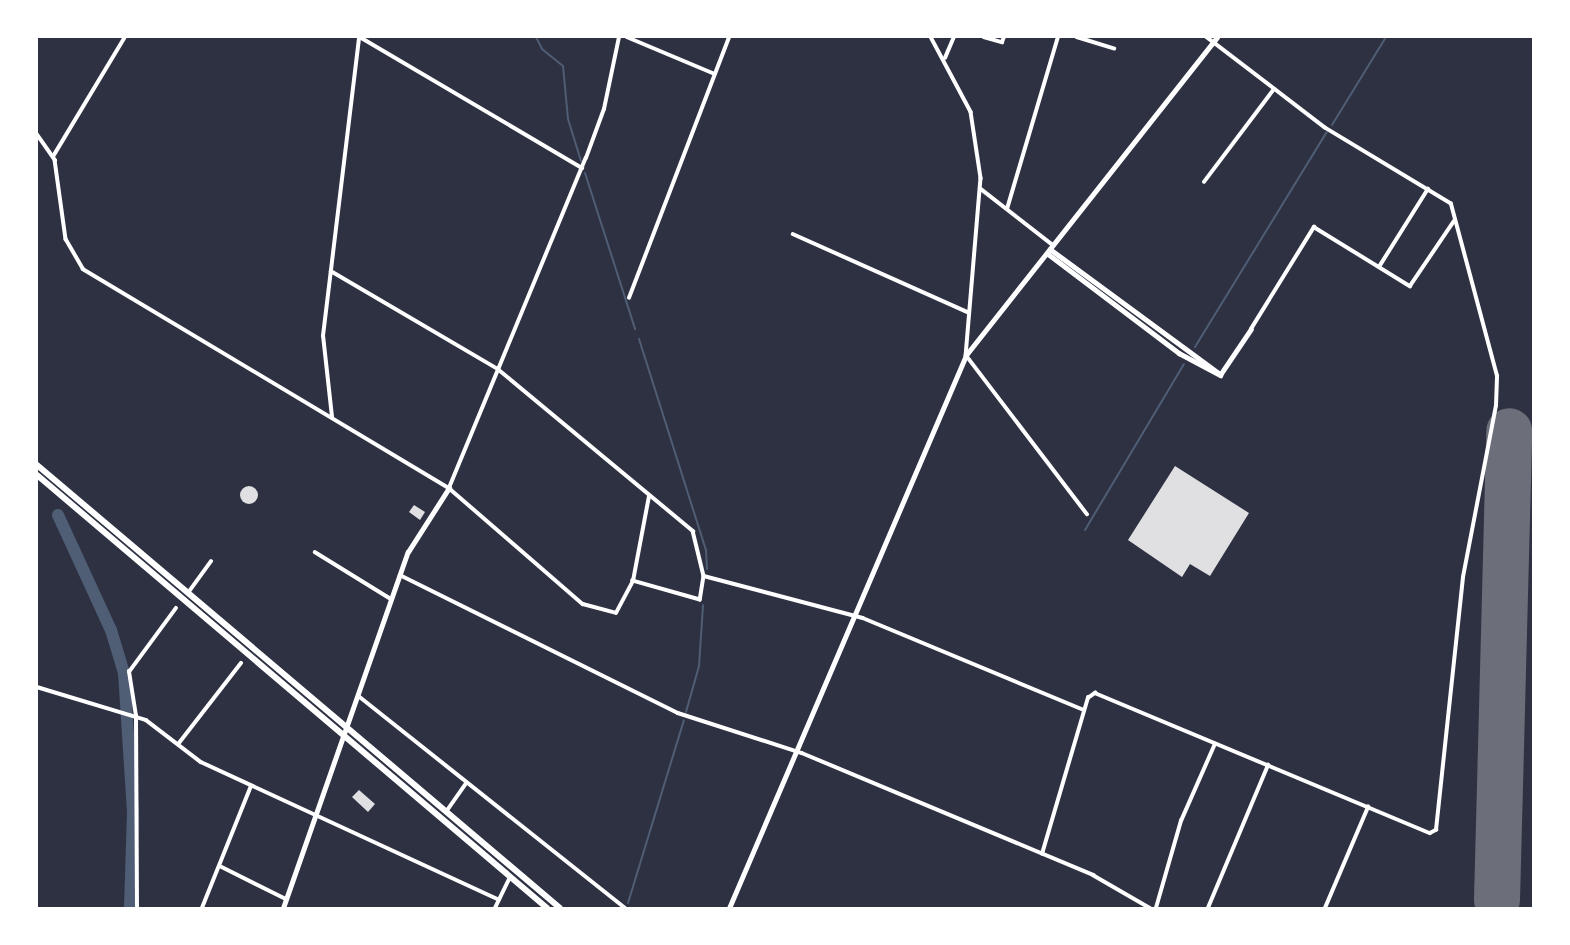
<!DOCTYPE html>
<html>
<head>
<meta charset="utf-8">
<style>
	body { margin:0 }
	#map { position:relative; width:1570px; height:945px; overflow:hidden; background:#2d3142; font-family:"Work Sans",sans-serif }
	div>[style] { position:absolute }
	.stream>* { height:2px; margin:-1px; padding:0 1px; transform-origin:1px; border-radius:1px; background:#4f5d75 }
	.river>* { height:12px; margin:-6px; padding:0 6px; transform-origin:6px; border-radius:6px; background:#4f5d75 }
	.runway>* { height:46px; margin:-23px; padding:0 23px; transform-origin:23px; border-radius:23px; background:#6c6f7a }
	.building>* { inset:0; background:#e0e0e3 }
	.round { border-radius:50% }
	.minor>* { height:3.5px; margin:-1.75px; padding:0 1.75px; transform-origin:1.75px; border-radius:1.75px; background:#fff }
	.tertiary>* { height:4.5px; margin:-2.25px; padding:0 2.25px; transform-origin:2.25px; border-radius:2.25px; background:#fff }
	.secondary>* { height:5px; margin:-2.5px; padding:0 2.5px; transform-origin:2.5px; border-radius:2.5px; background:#fff }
	.trunk>* { height:6px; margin:-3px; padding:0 3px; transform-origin:3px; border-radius:3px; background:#fff }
	span { translate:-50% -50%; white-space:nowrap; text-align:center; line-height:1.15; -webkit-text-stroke:6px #fff; paint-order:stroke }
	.frame { position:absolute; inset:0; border:38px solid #fff; pointer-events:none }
</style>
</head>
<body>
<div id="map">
	<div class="stream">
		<div style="left:536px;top:37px;width:13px;rotate:63deg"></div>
		<div style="left:542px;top:49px;width:27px;rotate:39deg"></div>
		<div style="left:563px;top:66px;width:53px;rotate:84.6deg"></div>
		<div style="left:568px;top:119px;width:44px;rotate:72.8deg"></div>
		<div style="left:1332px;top:125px;width:103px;rotate:-58.5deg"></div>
		<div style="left:585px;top:173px;width:164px;rotate:72.2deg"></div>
		<div style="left:639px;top:339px;width:221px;rotate:72.4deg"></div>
		<div style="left:706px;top:550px;width:19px;rotate:87deg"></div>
		<div style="left:1195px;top:347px;width:252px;rotate:-58.5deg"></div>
		<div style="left:1085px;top:530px;width:193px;rotate:-59.2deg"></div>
		<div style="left:686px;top:712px;width:48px;rotate:-74.2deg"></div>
		<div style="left:699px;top:666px;width:61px;rotate:-86.2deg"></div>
		<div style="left:628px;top:903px;width:191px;rotate:-73deg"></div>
	</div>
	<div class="river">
		<div style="left:58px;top:515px;width:127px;rotate:65.3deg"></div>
		<div style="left:111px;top:630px;width:45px;rotate:73.2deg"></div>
		<div style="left:124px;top:673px;width:139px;rotate:86.3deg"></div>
		<div style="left:133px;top:812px;width:96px;rotate:91.8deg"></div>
	</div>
	<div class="runway">
		<div style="left:1497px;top:900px;width:469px;rotate:-88.5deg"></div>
	</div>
	<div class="building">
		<div style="clip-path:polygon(1175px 466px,1249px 513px,1210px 576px,1190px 564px,1182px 577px,1128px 540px)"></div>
		<div class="round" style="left:240px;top:486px;width:18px;height:18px"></div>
		<div style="clip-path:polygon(414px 505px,425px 512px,420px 520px,409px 512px)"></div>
		<div style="clip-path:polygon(359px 790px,375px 804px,368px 812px,352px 797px)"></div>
	</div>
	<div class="minor">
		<div style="left:360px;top:37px;width:258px;rotate:30.5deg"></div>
		<div style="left:627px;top:37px;width:95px;rotate:22.8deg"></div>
		<div style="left:931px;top:37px;width:85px;rotate:61.9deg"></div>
		<div style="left:971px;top:112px;width:67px;rotate:81.4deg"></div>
		<div style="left:981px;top:178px;width:178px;rotate:94.8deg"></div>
		<div style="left:966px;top:355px;width:200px;rotate:52.7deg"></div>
		<div style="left:984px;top:37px;width:19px;rotate:16deg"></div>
		<div style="left:1002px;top:42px;width:5px;rotate:-68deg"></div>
		<div style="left:1077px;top:37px;width:39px;rotate:17deg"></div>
		<div style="left:945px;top:58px;width:23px;rotate:-67deg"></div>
		<div style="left:37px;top:134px;width:32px;rotate:55deg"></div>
		<div style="left:55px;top:160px;width:80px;rotate:82.1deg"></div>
		<div style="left:66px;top:239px;width:34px;rotate:60deg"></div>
		<div style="left:83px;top:269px;width:427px;rotate:30.9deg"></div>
		<div style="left:449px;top:488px;width:177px;rotate:40.9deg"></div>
		<div style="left:583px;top:604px;width:34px;rotate:15deg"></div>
		<div style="left:616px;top:613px;width:36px;rotate:-62deg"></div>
		<div style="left:633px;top:581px;width:86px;rotate:-79.3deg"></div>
		<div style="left:54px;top:155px;width:138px;rotate:-59deg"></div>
		<div style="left:1204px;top:182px;width:116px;rotate:-53deg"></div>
		<div style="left:981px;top:189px;width:91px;rotate:37.9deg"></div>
		<div style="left:1007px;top:209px;width:179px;rotate:-73.5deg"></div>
		<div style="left:793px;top:234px;width:191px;rotate:24.1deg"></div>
		<div style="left:1379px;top:267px;width:92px;rotate:-57.9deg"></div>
		<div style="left:331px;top:271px;width:194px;rotate:30.4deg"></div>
		<div style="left:498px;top:369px;width:254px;rotate:39.7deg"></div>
		<div style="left:693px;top:531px;width:46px;rotate:76.3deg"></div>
		<div style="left:704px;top:576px;width:24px;rotate:99deg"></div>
		<div style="left:700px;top:600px;width:70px;rotate:-164.2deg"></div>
		<div style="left:629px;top:298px;width:280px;rotate:-69deg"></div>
		<div style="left:1251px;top:329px;width:120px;rotate:-58.3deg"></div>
		<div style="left:1314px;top:227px;width:113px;rotate:31.6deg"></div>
		<div style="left:1410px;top:286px;width:78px;rotate:-55.9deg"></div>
		<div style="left:332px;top:417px;width:81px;rotate:-96.3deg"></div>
		<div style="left:323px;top:336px;width:301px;rotate:-83.1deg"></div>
		<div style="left:449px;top:488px;width:357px;rotate:-67.5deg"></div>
		<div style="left:586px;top:158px;width:52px;rotate:-69.8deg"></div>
		<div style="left:604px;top:109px;width:74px;rotate:-78.2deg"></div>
		<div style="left:315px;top:552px;width:89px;rotate:31.7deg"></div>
		<div style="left:400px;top:575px;width:310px;rotate:26.4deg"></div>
		<div style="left:678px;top:713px;width:130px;rotate:17.9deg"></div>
		<div style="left:802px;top:753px;width:316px;rotate:22.7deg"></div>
		<div style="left:1093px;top:875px;width:66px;rotate:30.1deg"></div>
		<div style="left:704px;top:576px;width:164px;rotate:14.8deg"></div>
		<div style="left:863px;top:618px;width:239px;rotate:22.6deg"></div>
		<div style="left:188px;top:593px;width:39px;rotate:-54deg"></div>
		<div style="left:37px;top:687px;width:114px;rotate:16.8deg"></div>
		<div style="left:146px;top:720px;width:69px;rotate:37.4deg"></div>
		<div style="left:201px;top:762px;width:328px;rotate:24.8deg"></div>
		<div style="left:360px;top:697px;width:339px;rotate:38.5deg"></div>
		<div style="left:179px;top:743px;width:101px;rotate:-52.2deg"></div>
		<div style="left:446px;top:812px;width:35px;rotate:-55deg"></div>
		<div style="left:1042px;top:854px;width:163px;rotate:-73.6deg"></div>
		<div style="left:1088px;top:698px;width:9px;rotate:-36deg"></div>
		<div style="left:1095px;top:693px;width:363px;rotate:22.7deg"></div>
		<div style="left:1430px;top:833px;width:7px;rotate:-27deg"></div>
		<div style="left:1436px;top:830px;width:254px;rotate:-83.9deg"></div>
		<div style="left:1463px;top:577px;width:174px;rotate:-79.1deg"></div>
		<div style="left:1496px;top:406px;width:30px;rotate:-88deg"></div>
		<div style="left:1497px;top:376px;width:178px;rotate:-105deg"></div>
		<div style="left:1451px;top:204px;width:147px;rotate:-148.9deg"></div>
		<div style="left:1325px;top:128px;width:150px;rotate:-142.6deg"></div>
		<div style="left:220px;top:866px;width:74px;rotate:26.6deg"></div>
		<div style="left:137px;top:908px;width:192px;rotate:-90.3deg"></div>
		<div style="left:136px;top:716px;width:45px;rotate:-99deg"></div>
		<div style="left:129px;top:672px;width:79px;rotate:-53.7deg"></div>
		<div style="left:202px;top:908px;width:131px;rotate:-68.1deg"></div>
		<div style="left:495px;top:908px;width:34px;rotate:-64deg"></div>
		<div style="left:1156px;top:908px;width:91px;rotate:-74deg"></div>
		<div style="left:1181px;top:821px;width:84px;rotate:-66.2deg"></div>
		<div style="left:1208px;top:908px;width:155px;rotate:-67.2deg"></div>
		<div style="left:1325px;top:908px;width:110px;rotate:-66.9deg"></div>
	</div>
	<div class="tertiary">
		<div style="left:1050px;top:249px;width:211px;rotate:36.3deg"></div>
		<div style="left:1047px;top:253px;width:166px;rotate:37.1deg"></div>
		<div style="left:1179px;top:353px;width:47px;rotate:28.2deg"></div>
		<div style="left:1220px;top:375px;width:55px;rotate:-56deg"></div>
		<div style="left:283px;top:908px;width:377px;rotate:-70.7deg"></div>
		<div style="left:408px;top:552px;width:76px;rotate:-57.4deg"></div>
	</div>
	<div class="secondary">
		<div style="left:729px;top:908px;width:602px;rotate:-66.8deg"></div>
		<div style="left:966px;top:355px;width:405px;rotate:-51.7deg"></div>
	</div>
	<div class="trunk">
		<div style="left:37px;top:465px;width:685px;rotate:40.27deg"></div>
		<div style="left:37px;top:475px;width:669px;rotate:40.33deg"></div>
	</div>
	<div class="frame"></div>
</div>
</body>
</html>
